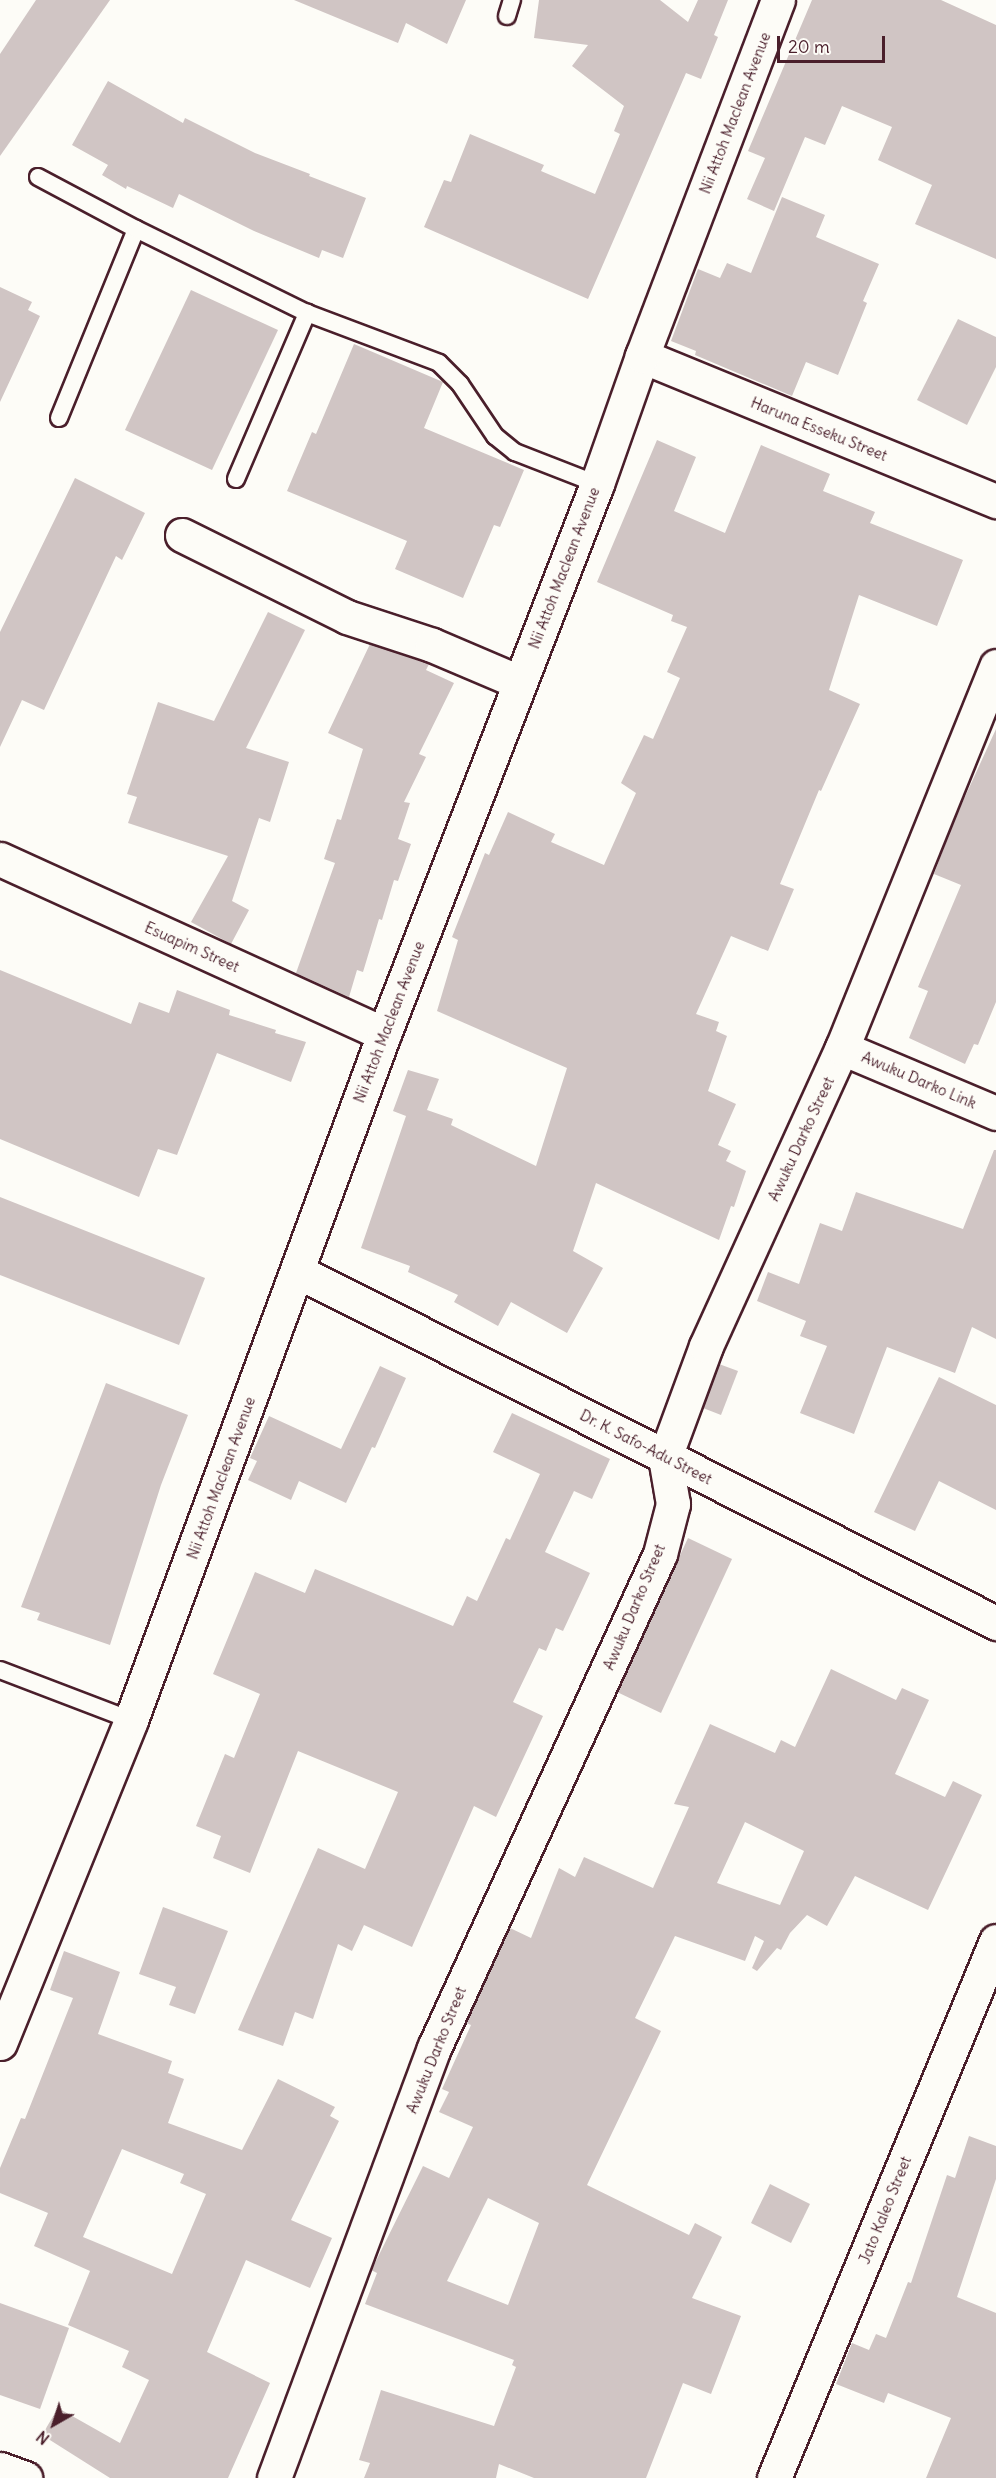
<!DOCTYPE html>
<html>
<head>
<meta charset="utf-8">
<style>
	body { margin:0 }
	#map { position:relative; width:996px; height:2478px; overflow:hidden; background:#fdfcf7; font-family:Delius,sans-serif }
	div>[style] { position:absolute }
	.building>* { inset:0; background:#d0c5c4 }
	.roads { filter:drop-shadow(2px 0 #4a1f2b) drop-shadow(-2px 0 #4a1f2b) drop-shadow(0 2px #4a1f2b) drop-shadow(0 -2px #4a1f2b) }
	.service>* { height:16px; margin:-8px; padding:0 8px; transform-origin:8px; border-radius:8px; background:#fdfcf7 }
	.minor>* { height:33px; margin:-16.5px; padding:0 16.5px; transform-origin:16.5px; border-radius:16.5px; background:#fdfcf7 }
	.tertiary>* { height:33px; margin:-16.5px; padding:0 16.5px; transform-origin:16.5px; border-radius:16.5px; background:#fdfcf7 }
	span { translate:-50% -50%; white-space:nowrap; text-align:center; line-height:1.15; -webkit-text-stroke:4.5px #fdfcf7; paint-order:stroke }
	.street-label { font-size:15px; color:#4a1f2b }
	.north { position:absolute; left:24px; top:2394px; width:60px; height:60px; -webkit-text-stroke:4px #fdfcf7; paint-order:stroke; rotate:219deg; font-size:16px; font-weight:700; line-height:24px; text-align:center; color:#4a1f2b }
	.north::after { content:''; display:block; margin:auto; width:21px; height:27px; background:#4a1f2b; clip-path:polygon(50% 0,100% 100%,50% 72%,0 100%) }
	.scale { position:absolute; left:777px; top:36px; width:108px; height:27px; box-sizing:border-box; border:3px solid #4a1f2b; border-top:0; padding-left:8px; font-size:18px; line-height:21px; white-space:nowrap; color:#4a1f2b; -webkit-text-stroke:4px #fdfcf7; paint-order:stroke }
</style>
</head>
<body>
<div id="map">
	<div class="building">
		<div style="clip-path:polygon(36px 0,110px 0,0 156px,0 54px)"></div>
		<div style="clip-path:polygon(294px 0,466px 0,447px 44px,406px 23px,398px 43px)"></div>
		<div style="clip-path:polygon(539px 0,660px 0,688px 22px,698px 0,728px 0,714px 35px,718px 37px,701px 79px,686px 73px,588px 299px,424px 227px,444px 180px,451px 182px,470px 134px,544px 165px,541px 171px,595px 194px,620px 134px,614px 131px,624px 106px,572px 66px,588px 45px,534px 38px)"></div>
		<div style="clip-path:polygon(812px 0,941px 0,996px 25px,996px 259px,915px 224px,932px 185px,878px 160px,892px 127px,842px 106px,825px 145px,805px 137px,774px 211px,747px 199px,765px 158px,748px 151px)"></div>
		<div style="clip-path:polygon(108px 81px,183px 123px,185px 118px,255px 153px,310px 174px,309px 176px,366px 198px,343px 258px,322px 250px,319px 258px,254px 231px,179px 194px,173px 208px,127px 186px,126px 189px,102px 175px,108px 165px,72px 145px)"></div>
		<div style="clip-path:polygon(782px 197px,825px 215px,816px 237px,879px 264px,863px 301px,867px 303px,838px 375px,806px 362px,792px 396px,695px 355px,696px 351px,671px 341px,698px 269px,720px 278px,727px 263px,751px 273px)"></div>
		<div style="clip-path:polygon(0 287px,32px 302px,28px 310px,40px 316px,0 402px)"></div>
		<div style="clip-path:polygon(191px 290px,278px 330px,212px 470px,125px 430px)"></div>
		<div style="clip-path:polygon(958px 319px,996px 337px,996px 367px,967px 425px,917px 400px)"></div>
		<div style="clip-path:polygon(354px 344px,443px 382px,424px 428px,524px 470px,500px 527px,494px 525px,463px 598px,395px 569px,407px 541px,287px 491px,312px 432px,316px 434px)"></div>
		<div style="clip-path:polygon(657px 440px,696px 457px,674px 511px,725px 533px,761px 445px,830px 474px,823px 491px,875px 512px,870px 523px,963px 560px,937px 626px,859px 595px,829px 690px,860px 704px,821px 791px,819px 790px,780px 884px,794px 889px,768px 951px,731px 936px,696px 1014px,719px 1022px,716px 1031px,727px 1036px,708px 1091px,736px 1104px,718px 1145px,731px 1151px,726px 1161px,746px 1171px,734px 1207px,731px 1206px,719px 1240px,596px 1183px,573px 1251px,603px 1268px,567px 1333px,511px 1302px,498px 1326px,454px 1302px,458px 1295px,408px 1272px,410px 1266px,361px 1248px,406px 1116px,393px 1111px,408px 1070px,439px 1079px,427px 1110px,453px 1119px,451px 1125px,536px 1166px,567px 1068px,437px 1011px,458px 940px,452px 937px,485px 853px,489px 855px,508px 812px,555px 834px,551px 842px,604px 865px,636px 793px,621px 783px,644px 735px,653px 739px,680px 678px,667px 672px,687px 627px,671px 621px,673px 615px,597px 582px)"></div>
		<div style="clip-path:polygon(75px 478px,145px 513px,122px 560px,116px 556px,44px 710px,22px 700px,0 747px,0 632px)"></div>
		<div style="clip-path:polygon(268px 612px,305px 630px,246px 748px,289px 762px,270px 822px,259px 818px,232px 901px,249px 910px,231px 944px,191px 922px,228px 856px,128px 823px,137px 797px,127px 794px,158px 702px,214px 721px)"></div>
		<div style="clip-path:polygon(370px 644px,429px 664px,426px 670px,454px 683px,419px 754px,426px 757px,404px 802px,410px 803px,398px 839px,411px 844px,398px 881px,394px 880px,382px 920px,379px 919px,363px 972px,357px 970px,349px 997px,296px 973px,335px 863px,324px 859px,337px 819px,341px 820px,363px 749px,328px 733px)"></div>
		<div style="clip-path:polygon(996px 729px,996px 1002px,978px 1045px,974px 1044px,965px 1064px,909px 1038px,928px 991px,918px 987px,961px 885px,934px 874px,953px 823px)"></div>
		<div style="clip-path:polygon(0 970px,131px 1024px,139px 1002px,169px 1013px,177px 990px,230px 1010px,229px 1015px,276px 1030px,275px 1033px,306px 1042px,291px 1082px,217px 1053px,177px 1155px,158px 1149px,139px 1197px,0 1139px)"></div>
		<div style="clip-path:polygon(994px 1150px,996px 1150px,996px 1339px,972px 1327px,955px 1373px,887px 1347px,854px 1434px,800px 1413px,827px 1346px,800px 1336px,806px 1321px,757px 1301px,768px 1272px,799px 1284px,820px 1223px,842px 1231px,856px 1192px,963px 1229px)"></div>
		<div style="clip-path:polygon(0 1197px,205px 1278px,179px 1345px,0 1275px)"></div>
		<div style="clip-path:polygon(719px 1364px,738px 1371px,721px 1415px,703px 1408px)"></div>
		<div style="clip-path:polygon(380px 1366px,406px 1378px,375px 1448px,372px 1447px,346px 1503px,299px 1481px,291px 1500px,248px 1480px,257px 1461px,250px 1458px,269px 1416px,341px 1449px)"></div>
		<div style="clip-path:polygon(939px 1377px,996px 1405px,996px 1510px,939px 1481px,915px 1531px,874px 1512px)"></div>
		<div style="clip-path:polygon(106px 1383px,188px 1415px,161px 1485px,110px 1645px,37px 1620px,40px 1613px,21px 1607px)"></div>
		<div style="clip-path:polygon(512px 1413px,610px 1459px,592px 1499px,574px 1491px,545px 1552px,590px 1573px,563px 1631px,556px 1628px,546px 1651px,539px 1648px,513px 1702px,543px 1716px,496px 1817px,474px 1806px,412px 1947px,364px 1925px,352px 1951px,338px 1944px,313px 2019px,295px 2012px,283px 2046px,238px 2030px,318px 1848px,365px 1869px,398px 1792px,298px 1751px,250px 1873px,213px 1858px,221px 1836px,196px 1826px,225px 1754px,234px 1758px,260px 1694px,213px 1674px,255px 1572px,305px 1593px,315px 1569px,453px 1626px,467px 1596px,477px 1601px,506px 1538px,510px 1540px,540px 1474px,493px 1452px)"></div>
		<div style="clip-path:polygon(688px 1538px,732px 1559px,661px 1713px,617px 1692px)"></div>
		<div style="clip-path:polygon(evenodd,831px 1669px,896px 1700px,902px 1688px,929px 1700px,895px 1774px,945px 1797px,953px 1781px,982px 1795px,928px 1910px,855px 1876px,827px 1926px,807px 1915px,790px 1933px,781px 1950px,777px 1948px,757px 1971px,752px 1968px,764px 1941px,755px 1936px,745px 1961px,675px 1936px,635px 2018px,661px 2031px,587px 2185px,689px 2235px,695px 2223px,722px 2237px,692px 2298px,741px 2316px,711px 2394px,683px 2383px,646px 2478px,534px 2478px,499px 2464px,496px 2478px,364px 2478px,370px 2463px,359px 2460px,381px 2390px,494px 2426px,516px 2367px,512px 2365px,514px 2360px,365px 2304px,377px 2273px,371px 2270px,373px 2267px,423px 2166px,449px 2178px,473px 2127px,439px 2112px,449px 2092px,442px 2089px,471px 2025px,466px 2023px,510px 1928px,531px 1938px,559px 1868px,575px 1877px,584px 1857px,653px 1888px,689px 1807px,674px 1804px,710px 1724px,775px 1753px,781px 1740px,795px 1747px,831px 1669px,745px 1822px,804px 1851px,780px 1905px,717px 1883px,745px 1822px,831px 1669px,488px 2198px,539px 2223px,508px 2305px,447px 2281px,488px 2198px)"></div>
		<div style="clip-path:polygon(163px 1907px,228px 1931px,195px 2014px,169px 2005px,176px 1987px,139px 1974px)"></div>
		<div style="clip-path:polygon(evenodd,64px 1951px,120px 1972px,98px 2034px,172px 2061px,168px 2073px,184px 2079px,168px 2123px,242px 2150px,278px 2079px,335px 2107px,330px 2116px,339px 2121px,291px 2220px,332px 2238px,310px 2288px,246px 2260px,207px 2352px,270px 2383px,228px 2478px,110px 2478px,42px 2435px,58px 2408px,120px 2443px,149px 2380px,122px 2367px,129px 2351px,68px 2325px,90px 2271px,34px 2246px,48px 2213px,0 2193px,0 2168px,21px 2118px,25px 2119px,73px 1998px,50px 1990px,64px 1951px,122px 2149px,184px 2174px,180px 2183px,206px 2194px,172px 2274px,83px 2237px,122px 2149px)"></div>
		<div style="clip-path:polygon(969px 2136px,996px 2146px,996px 2179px,957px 2297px,996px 2313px,996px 2478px,926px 2478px,951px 2418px,888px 2393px,884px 2403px,836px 2384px,852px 2343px,869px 2350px,876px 2334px,886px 2338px,908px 2282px,911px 2283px,947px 2175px,955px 2178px)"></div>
		<div style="clip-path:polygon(770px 2184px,810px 2204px,791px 2243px,751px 2223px)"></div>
		<div style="clip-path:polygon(0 2303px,69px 2328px,40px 2409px,0 2395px)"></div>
	</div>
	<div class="roads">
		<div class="service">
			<div style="left:507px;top:16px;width:17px;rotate:-73deg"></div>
			<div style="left:38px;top:177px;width:111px;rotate:28deg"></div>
			<div style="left:59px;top:418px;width:204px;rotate:-67.8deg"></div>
			<div style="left:136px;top:229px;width:191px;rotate:26.2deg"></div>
			<div style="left:307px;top:313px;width:141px;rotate:20.7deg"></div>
			<div style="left:439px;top:363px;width:30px;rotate:45deg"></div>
			<div style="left:460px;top:384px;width:63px;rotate:56.1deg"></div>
			<div style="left:495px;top:436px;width:26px;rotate:39deg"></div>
			<div style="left:515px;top:452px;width:88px;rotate:21.3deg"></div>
			<div style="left:236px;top:479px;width:181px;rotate:-66.8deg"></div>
			<div style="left:0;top:1670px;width:140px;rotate:20.9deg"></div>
		</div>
		<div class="minor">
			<div style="left:642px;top:356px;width:383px;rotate:22.3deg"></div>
			<div style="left:182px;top:535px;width:184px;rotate:26.4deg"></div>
			<div style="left:347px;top:617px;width:89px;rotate:18.2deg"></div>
			<div style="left:432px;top:645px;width:95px;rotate:23deg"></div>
			<div style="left:0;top:859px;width:422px;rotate:24.5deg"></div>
			<div style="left:842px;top:1048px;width:167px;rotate:22.9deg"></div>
			<div style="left:297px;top:1271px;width:783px;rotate:26.73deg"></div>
			<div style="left:0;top:2469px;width:27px;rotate:20deg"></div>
			<div style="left:274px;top:2478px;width:459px;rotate:-69.6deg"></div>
			<div style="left:434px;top:2048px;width:543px;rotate:-65.42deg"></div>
			<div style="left:660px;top:1554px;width:52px;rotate:-75.4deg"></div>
			<div style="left:673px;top:1504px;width:48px;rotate:-99.7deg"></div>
			<div style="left:665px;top:1457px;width:118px;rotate:-69.7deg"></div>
			<div style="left:706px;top:1346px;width:328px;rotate:-65.5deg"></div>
			<div style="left:842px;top:1048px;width:412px;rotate:-68deg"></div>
			<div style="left:774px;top:2478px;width:581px;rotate:-67.54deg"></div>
		</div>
		<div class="tertiary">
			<div style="left:0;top:2043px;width:349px;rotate:-67.9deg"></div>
			<div style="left:131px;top:1720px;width:731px;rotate:-69.76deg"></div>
			<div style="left:384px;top:1034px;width:590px;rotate:-68.83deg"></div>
			<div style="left:597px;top:484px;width:136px;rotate:-70.6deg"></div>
			<div style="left:642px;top:356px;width:381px;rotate:-69.1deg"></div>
		</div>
	</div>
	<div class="street-label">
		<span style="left:735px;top:113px;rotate:-69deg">Nii Attoh Maclean Avenue</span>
		<span style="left:819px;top:429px;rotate:22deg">Haruna Esseku Street</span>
		<span style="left:564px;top:568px;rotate:-69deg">Nii Attoh Maclean Avenue</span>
		<span style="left:192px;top:947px;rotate:24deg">Esuapim Street</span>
		<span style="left:389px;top:1022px;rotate:-69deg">Nii Attoh Maclean Avenue</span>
		<span style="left:919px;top:1080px;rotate:23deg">Awuku Darko Link</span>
		<span style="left:801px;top:1139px;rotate:-65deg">Awuku Darko Street</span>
		<span style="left:646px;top:1447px;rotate:27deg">Dr. K. Safo-Adu Street</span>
		<span style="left:221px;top:1478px;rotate:-70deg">Nii Attoh Maclean Avenue</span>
		<span style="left:634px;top:1607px;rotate:-67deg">Awuku Darko Street</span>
		<span style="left:436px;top:2050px;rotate:-68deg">Awuku Darko Street</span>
		<span style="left:885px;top:2210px;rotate:-68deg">Jato Kaleo Street</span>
	</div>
	<div class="north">N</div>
	<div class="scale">20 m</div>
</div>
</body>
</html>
